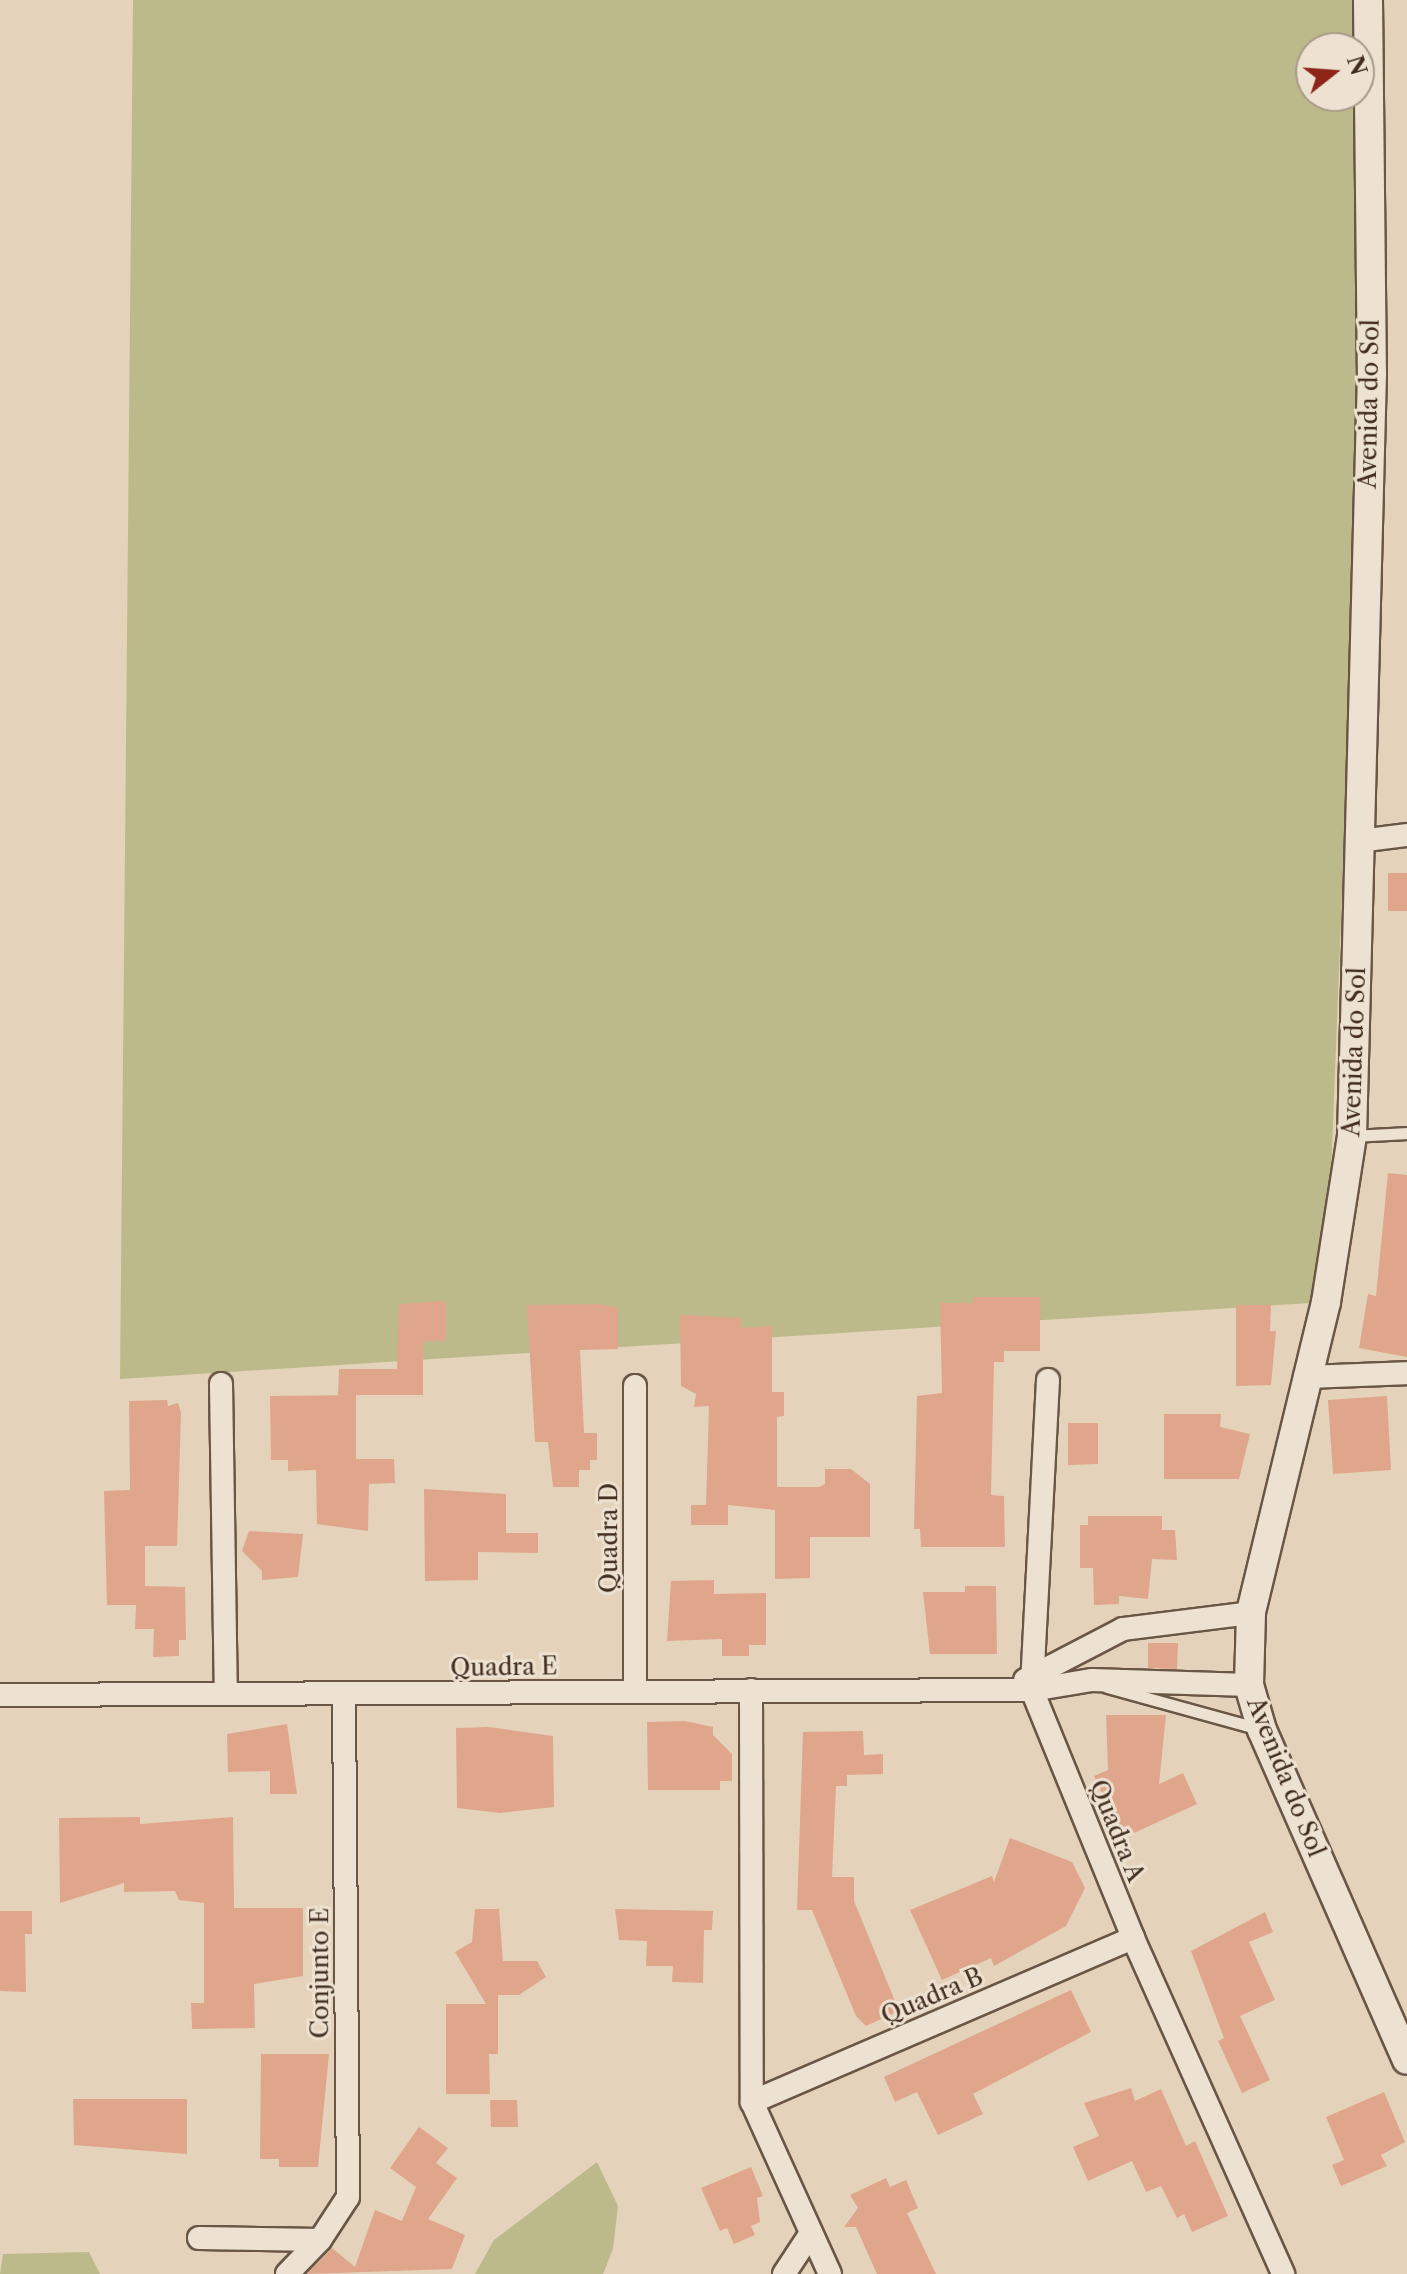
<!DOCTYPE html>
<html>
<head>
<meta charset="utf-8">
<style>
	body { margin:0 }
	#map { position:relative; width:1407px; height:2274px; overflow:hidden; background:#e4d3ba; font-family:"Libre Caslon Text",serif }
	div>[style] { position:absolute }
	.green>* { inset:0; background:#bcba8a }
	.building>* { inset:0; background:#dfa68c }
	.roads { filter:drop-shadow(2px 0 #6a5645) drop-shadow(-2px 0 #6a5645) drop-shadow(0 2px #6a5645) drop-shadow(0 -2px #6a5645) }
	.service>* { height:11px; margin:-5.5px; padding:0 5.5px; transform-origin:5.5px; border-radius:5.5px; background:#ede2d2 }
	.minor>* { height:22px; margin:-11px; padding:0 11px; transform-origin:11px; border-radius:11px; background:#ede2d2 }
	.tertiary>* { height:28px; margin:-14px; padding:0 14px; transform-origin:14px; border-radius:14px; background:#ede2d2 }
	span { translate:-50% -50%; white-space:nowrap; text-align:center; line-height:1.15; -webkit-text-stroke:6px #ede2d2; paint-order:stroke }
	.street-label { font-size:24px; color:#422d1e }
	.north { position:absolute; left:1295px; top:32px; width:80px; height:80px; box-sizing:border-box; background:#ede2d2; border:2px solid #a99a8a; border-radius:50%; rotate:73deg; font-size:22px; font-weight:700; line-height:32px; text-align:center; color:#422d1e }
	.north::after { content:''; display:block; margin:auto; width:28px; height:36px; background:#8f2418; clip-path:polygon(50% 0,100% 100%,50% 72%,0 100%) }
</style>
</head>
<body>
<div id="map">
	<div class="green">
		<div style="clip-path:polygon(evenodd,133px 0,1377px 0,1326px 1302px,120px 1379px,133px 0,1311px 48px,1359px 48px,1359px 96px,1311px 96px,1311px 48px)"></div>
		<div style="clip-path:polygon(597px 2162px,618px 2206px,613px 2249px,603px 2274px,475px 2274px,494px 2240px)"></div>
		<div style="clip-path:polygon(89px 2252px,100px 2274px,0 2274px,3px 2254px)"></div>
	</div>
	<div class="building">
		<div style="clip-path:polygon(1388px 873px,1407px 873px,1407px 911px,1388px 911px)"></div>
		<div style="clip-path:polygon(1388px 1173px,1407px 1175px,1407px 1357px,1359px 1348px,1368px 1294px,1376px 1296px)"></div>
		<div style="clip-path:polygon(973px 1297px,1040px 1297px,1040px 1351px,1004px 1351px,1004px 1362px,994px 1362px,991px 1495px,1004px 1496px,1005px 1547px,921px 1547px,920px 1529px,914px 1529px,917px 1396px,942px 1393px,940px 1303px,973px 1303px)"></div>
		<div style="clip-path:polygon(446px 1301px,446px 1341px,423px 1341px,423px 1395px,338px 1395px,339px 1369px,397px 1369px,399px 1304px)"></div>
		<div style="clip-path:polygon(598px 1304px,618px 1308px,618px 1349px,580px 1350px,584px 1433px,597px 1433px,597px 1460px,590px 1460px,590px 1470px,579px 1470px,579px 1487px,553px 1487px,548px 1442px,535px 1442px,527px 1305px)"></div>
		<div style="clip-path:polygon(1236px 1305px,1271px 1305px,1270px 1331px,1276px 1331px,1271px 1385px,1236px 1386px)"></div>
		<div style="clip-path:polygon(680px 1315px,741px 1318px,741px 1328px,772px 1326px,772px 1392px,784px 1392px,784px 1416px,777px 1417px,777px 1487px,819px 1487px,825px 1484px,825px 1469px,851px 1469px,870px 1484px,870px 1537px,810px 1537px,810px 1578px,775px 1579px,775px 1510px,728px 1505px,728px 1525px,691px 1525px,691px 1505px,706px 1505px,709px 1406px,694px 1407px,696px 1394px,681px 1386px)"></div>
		<div style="clip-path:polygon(356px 1395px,356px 1459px,394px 1459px,395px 1483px,369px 1484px,368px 1531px,317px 1524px,316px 1470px,288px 1471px,288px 1460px,271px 1460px,270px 1396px)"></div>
		<div style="clip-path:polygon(1387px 1396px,1391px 1470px,1333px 1474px,1328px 1400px)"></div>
		<div style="clip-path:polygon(167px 1400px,168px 1406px,178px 1403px,181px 1413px,177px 1546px,145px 1546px,145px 1586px,185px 1587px,186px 1640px,179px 1640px,179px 1656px,153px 1657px,154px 1629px,135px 1629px,136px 1605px,107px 1605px,104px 1491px,130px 1490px,129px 1401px)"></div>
		<div style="clip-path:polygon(1164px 1414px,1221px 1414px,1220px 1427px,1250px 1434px,1239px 1479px,1164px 1479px)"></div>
		<div style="clip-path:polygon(1068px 1423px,1098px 1423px,1098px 1464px,1068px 1465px)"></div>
		<div style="clip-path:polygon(424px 1489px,506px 1494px,506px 1533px,538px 1533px,538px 1553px,478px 1552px,478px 1580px,425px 1581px)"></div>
		<div style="clip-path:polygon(1088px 1516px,1162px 1516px,1162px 1530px,1175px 1530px,1177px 1560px,1152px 1559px,1148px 1599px,1119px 1596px,1119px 1604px,1094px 1605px,1093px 1568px,1080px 1568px,1080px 1525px,1088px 1525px)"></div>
		<div style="clip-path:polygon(249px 1531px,303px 1534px,298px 1577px,262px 1580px,262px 1571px,242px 1551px)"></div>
		<div style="clip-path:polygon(714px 1580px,714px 1594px,766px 1593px,766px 1645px,749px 1645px,749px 1656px,722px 1656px,722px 1639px,667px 1641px,671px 1581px)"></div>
		<div style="clip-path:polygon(965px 1586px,996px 1586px,997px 1654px,930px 1654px,923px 1592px,965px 1592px)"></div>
		<div style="clip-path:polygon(1148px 1643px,1178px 1643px,1177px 1669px,1148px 1668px)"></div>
		<div style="clip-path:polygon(1106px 1715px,1166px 1715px,1159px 1784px,1183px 1773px,1197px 1804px,1123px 1838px,1094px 1776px,1108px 1770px)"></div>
		<div style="clip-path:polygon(685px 1721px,713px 1727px,713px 1735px,732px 1754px,732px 1781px,720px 1781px,720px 1790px,648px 1790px,647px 1722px)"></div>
		<div style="clip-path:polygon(287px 1724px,297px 1794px,270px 1794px,270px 1771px,228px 1772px,227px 1734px)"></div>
		<div style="clip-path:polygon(489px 1727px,553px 1736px,554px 1807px,500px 1813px,457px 1808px,456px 1728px)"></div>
		<div style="clip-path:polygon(863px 1731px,864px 1755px,883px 1754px,883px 1774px,847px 1775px,847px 1786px,836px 1786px,832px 1877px,854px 1877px,854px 1901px,899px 2011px,866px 2026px,856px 2016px,812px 1910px,797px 1910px,803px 1732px)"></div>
		<div style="clip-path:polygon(140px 1817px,140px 1824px,233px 1817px,234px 1908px,303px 1908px,303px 1976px,254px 1984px,255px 2028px,192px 2029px,191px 2003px,204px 2003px,204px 1903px,179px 1900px,175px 1891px,124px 1892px,124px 1883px,60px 1903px,59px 1818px)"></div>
		<div style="clip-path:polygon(1010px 1838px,1072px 1862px,1085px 1888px,1066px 1926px,994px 1966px,991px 1958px,942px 1980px,910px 1910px,992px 1876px,994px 1882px)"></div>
		<div style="clip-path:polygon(475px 1909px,499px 1909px,503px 1961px,537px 1961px,546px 1977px,519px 1995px,498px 1995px,498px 2054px,489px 2054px,490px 2094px,446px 2094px,446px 2004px,486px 2004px,455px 1952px,472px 1942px)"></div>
		<div style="clip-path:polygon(615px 1909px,713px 1911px,712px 1930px,704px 1930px,703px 1983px,672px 1982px,673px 1966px,646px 1966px,647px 1941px,619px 1940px)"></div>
		<div style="clip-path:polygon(0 1911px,32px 1911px,32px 1934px,25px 1934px,26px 1992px,0 1991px)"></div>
		<div style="clip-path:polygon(1265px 1912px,1273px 1932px,1249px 1942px,1275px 2000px,1240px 2016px,1270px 2080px,1242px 2093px,1218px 2041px,1224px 2038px,1191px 1951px)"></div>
		<div style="clip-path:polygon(1071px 1990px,1091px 2032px,973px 2094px,983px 2114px,938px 2135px,917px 2092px,895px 2102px,884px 2077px)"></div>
		<div style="clip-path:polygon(261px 2054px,329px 2054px,318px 2167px,279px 2167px,279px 2159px,260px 2159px)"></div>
		<div style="clip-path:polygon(1131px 2088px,1135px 2101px,1161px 2089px,1186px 2146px,1195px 2141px,1228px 2216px,1192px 2232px,1184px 2214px,1177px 2218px,1161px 2186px,1146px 2192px,1132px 2161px,1088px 2181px,1073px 2147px,1099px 2136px,1084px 2103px)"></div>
		<div style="clip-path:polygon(1384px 2092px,1405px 2142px,1381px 2155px,1387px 2166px,1341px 2186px,1332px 2165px,1344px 2160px,1326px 2117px)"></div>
		<div style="clip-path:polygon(73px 2099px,187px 2099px,187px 2154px,74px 2145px)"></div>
		<div style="clip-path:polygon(490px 2100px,517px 2100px,518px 2127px,491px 2127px)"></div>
		<div style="clip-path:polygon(419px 2127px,448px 2148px,436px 2163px,457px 2178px,428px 2219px,465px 2235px,452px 2269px,307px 2274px,332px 2248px,355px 2267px,375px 2210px,402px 2221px,416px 2187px,390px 2168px)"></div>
		<div style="clip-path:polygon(751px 2167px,763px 2196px,757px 2198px,760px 2222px,751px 2226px,755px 2235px,734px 2244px,727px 2228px,720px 2231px,701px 2188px)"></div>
		<div style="clip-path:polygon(886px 2178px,890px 2187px,906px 2180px,918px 2208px,907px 2213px,936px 2274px,877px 2274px,856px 2227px,844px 2227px,858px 2208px,850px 2195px)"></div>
	</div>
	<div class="roads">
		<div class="service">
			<div style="left:1353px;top:1136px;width:54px;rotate:-3.2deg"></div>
			<div style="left:1107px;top:1687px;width:158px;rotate:15.4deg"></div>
		</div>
		<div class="minor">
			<div style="left:1359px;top:841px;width:48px;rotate:-7.1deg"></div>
			<div style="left:1305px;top:1377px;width:102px;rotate:-2.2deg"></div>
			<div style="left:1048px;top:1380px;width:310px;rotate:93deg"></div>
			<div style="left:1032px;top:1690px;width:268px;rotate:67.8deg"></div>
			<div style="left:1133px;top:1938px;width:368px;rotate:65.9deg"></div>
			<div style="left:221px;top:1384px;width:309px;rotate:89.1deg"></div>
			<div style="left:1025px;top:1680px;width:110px;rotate:-27.5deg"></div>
			<div style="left:1123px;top:1629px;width:129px;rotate:-7.1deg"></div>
			<div style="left:751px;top:1690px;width:412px;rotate:89.9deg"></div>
			<div style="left:752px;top:2102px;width:189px;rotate:65.6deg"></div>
			<div style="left:635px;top:1691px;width:305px;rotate:-90deg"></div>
			<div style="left:0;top:1695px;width:1032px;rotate:-0.28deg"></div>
			<div style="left:1032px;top:1690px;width:61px;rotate:-9.5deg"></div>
			<div style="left:1092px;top:1680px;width:157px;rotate:1.8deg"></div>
			<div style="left:752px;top:2102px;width:415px;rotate:-23.3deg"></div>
			<div style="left:199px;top:2238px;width:121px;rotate:0.9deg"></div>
			<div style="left:287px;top:2274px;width:47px;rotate:-45.9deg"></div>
			<div style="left:320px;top:2240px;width:51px;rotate:-56.9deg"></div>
			<div style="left:348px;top:2197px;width:500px;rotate:-90.46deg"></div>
			<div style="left:784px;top:2274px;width:49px;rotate:-56.6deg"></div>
		</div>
		<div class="tertiary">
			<div style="left:1368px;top:0;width:373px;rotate:89.4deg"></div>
			<div style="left:1372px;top:373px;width:763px;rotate:91.5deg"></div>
			<div style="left:1352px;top:1136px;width:168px;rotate:98.9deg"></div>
			<div style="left:1326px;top:1302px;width:320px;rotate:103.6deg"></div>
			<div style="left:1251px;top:1613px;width:72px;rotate:91.6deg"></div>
			<div style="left:1249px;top:1685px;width:47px;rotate:73.9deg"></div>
			<div style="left:1262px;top:1730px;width:360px;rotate:66.3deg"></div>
		</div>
	</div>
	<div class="street-label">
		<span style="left:1369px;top:404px;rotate:-89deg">Avenida do Sol</span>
		<span style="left:1354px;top:1052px;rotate:-88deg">Avenida do Sol</span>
		<span style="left:609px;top:1538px;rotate:-90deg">Quadra D</span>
		<span style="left:504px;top:1667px;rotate:-1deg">Quadra E</span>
		<span style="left:1286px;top:1777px;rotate:68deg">Avenida do Sol</span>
		<span style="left:1117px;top:1831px;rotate:68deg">Quadra A</span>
		<span style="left:320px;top:1973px;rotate:-90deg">Conjunto E</span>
		<span style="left:932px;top:1996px;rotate:-23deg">Quadra B</span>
	</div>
	<div class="north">N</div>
</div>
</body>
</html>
